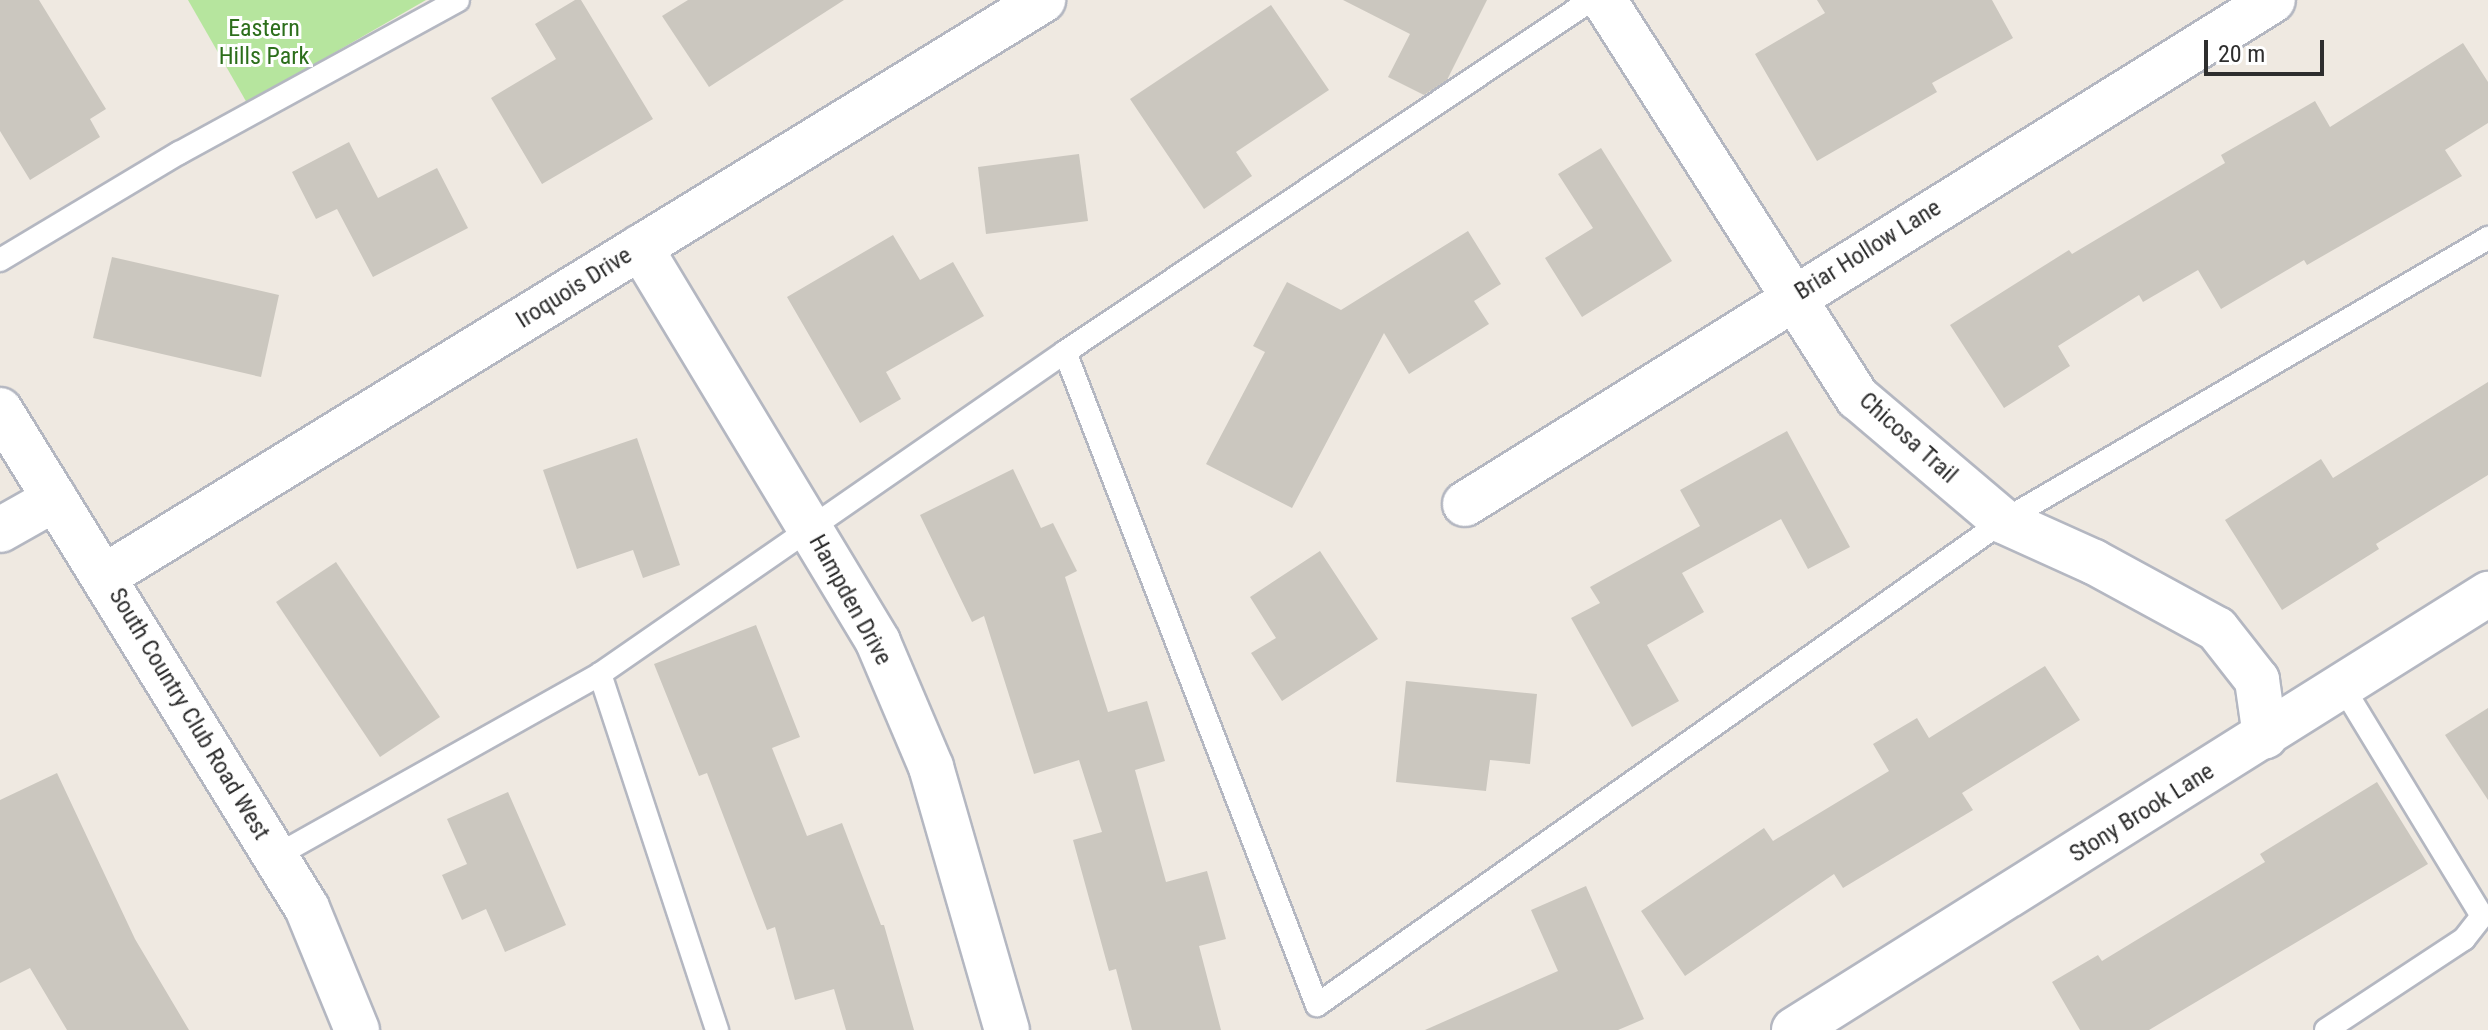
<!DOCTYPE html>
<html>
<head>
<meta charset="utf-8">
<style>
	body { margin:0 }
	#map { position:relative; width:2488px; height:1030px; overflow:hidden; background:#efe9e1; font-family:"Roboto Condensed",sans-serif }
	div>[style] { position:absolute }
	.green>* { inset:0; background:#b6e59e }
	.building>* { inset:0; background:#cbc7bf }
	.roads { filter:drop-shadow(2px 0 #b4b7c1) drop-shadow(-2px 0 #b4b7c1) drop-shadow(0 2px #b4b7c1) drop-shadow(0 -2px #b4b7c1) }
	.lane>* { height:22px; margin:-11px; padding:0 11px; transform-origin:11px; border-radius:11px; background:#fff }
	.street>* { height:44px; margin:-22px; padding:0 22px; transform-origin:22px; border-radius:22px; background:#fff }
	.secondary>* { height:44px; margin:-22px; padding:0 22px; transform-origin:22px; border-radius:22px; background:#fff }
	span { translate:-50% -50%; white-space:nowrap; text-align:center; line-height:1.15; -webkit-text-stroke:6px #fff; paint-order:stroke }
	.park-label { font-size:24px; color:#2c6e1b }
	.street-label { font-size:24px; color:#2e2e2e }
	.scale { position:absolute; left:2204px; top:40px; width:120px; height:36px; box-sizing:border-box; border:4px solid #2e2e2e; border-top:0; padding-left:10px; font-size:24px; line-height:28px; white-space:nowrap; color:#2e2e2e; -webkit-text-stroke:6px #fff; paint-order:stroke }
</style>
</head>
<body>
<div id="map">
	<div class="green">
		<div style="clip-path:polygon(188px 0,426px 0,247px 103px)"></div>
	</div>
	<div class="building">
		<div style="clip-path:polygon(0 0,39px 0,106px 109px,90px 119px,100px 137px,30px 180px,0 131px)"></div>
		<div style="clip-path:polygon(575px 0,581px 0,653px 119px,542px 184px,491px 98px,556px 59px,535px 24px)"></div>
		<div style="clip-path:polygon(688px 0,844px 0,709px 87px,662px 16px)"></div>
		<div style="clip-path:polygon(1343px 0,1487px 0,1447px 80px,1424px 95px,1388px 77px,1410px 34px)"></div>
		<div style="clip-path:polygon(1817px 0,1992px 0,2013px 38px,1932px 83px,1937px 92px,1817px 161px,1755px 54px,1825px 13px)"></div>
		<div style="clip-path:polygon(1271px 5px,1329px 90px,1236px 152px,1252px 176px,1204px 209px,1130px 99px)"></div>
		<div style="clip-path:polygon(2463px 43px,2488px 82px,2488px 123px,2445px 150px,2462px 176px,2307px 265px,2304px 260px,2221px 309px,2198px 270px,2143px 302px,2139px 295px,2058px 346px,2070px 366px,2004px 408px,1950px 325px,2069px 250px,2072px 254px,2225px 163px,2221px 155px,2315px 101px,2330px 127px)"></div>
		<div style="clip-path:polygon(349px 142px,378px 198px,437px 168px,468px 228px,373px 277px,337px 209px,316px 219px,292px 172px)"></div>
		<div style="clip-path:polygon(1601px 148px,1672px 261px,1582px 317px,1545px 258px,1593px 228px,1558px 174px)"></div>
		<div style="clip-path:polygon(1079px 154px,1088px 221px,986px 234px,978px 167px)"></div>
		<div style="clip-path:polygon(1468px 231px,1501px 284px,1474px 301px,1489px 324px,1409px 374px,1384px 333px,1292px 508px,1206px 464px,1265px 352px,1253px 346px,1287px 282px,1341px 310px)"></div>
		<div style="clip-path:polygon(893px 235px,920px 280px,953px 262px,984px 316px,886px 372px,901px 399px,860px 423px,787px 297px)"></div>
		<div style="clip-path:polygon(112px 257px,279px 295px,261px 377px,93px 338px)"></div>
		<div style="clip-path:polygon(2488px 382px,2488px 475px,2376px 544px,2379px 549px,2282px 610px,2225px 520px,2321px 459px,2333px 478px)"></div>
		<div style="clip-path:polygon(1787px 431px,1850px 547px,1808px 569px,1781px 519px,1682px 573px,1704px 612px,1647px 645px,1679px 701px,1632px 727px,1571px 618px,1600px 603px,1590px 587px,1700px 526px,1680px 490px)"></div>
		<div style="clip-path:polygon(637px 438px,680px 565px,643px 578px,633px 550px,577px 569px,543px 470px)"></div>
		<div style="clip-path:polygon(1013px 469px,1041px 528px,1053px 523px,1077px 571px,1065px 577px,1108px 712px,1147px 701px,1165px 761px,1135px 770px,1166px 882px,1207px 871px,1226px 939px,1199px 946px,1221px 1030px,1132px 1030px,1116px 969px,1109px 971px,1073px 840px,1102px 832px,1079px 760px,1034px 774px,984px 616px,972px 622px,920px 515px)"></div>
		<div style="clip-path:polygon(1320px 551px,1378px 639px,1282px 701px,1251px 653px,1276px 638px,1250px 597px)"></div>
		<div style="clip-path:polygon(336px 562px,440px 717px,380px 757px,276px 602px)"></div>
		<div style="clip-path:polygon(756px 625px,800px 737px,772px 748px,807px 836px,842px 823px,881px 925px,884px 925px,914px 1030px,846px 1030px,834px 989px,795px 1000px,775px 927px,767px 930px,707px 773px,699px 776px,654px 664px)"></div>
		<div style="clip-path:polygon(2045px 666px,2080px 720px,1962px 793px,1973px 810px,1843px 888px,1834px 874px,1685px 976px,1641px 911px,1764px 828px,1773px 841px,1889px 771px,1873px 744px,1917px 718px,1929px 738px)"></div>
		<div style="clip-path:polygon(1406px 681px,1537px 694px,1530px 764px,1490px 760px,1486px 791px,1396px 782px)"></div>
		<div style="clip-path:polygon(2488px 708px,2488px 800px,2445px 735px)"></div>
		<div style="clip-path:polygon(57px 773px,135px 939px,189px 1030px,67px 1030px,30px 968px,0 983px,0 800px)"></div>
		<div style="clip-path:polygon(2377px 782px,2428px 864px,2149px 1030px,2080px 1030px,2052px 982px,2098px 955px,2102px 961px,2265px 862px,2260px 854px)"></div>
		<div style="clip-path:polygon(508px 792px,566px 925px,505px 952px,486px 909px,462px 920px,442px 875px,467px 864px,447px 819px)"></div>
		<div style="clip-path:polygon(1586px 886px,1644px 1019px,1618px 1030px,1425px 1030px,1558px 971px,1531px 910px)"></div>
	</div>
	<div class="roads">
		<div class="lane">
			<div style="left:0;top:260px;width:209px;rotate:-30.9deg"></div>
			<div style="left:179px;top:153px;width:318px;rotate:-28.7deg"></div>
			<div style="left:1065px;top:352px;width:700px;rotate:68.9deg"></div>
			<div style="left:1317px;top:1005px;width:840px;rotate:-35.2deg"></div>
			<div style="left:2003px;top:521px;width:562px;rotate:-30.26deg"></div>
			<div style="left:600px;top:674px;width:375px;rotate:71.8deg"></div>
			<div style="left:276px;top:856px;width:372px;rotate:-29.3deg"></div>
			<div style="left:600px;top:674px;width:566px;rotate:-34.7deg"></div>
			<div style="left:1065px;top:352px;width:633px;rotate:-33.79deg"></div>
			<div style="left:2326px;top:1030px;width:165px;rotate:-33.4deg"></div>
			<div style="left:2464px;top:939px;width:29px;rotate:-52deg"></div>
			<div style="left:2482px;top:916px;width:268px;rotate:-121.3deg"></div>
		</div>
		<div class="street">
			<div style="left:1604px;top:0;width:472px;rotate:57.5deg"></div>
			<div style="left:1858px;top:398px;width:190px;rotate:40.3deg"></div>
			<div style="left:2003px;top:521px;width:100px;rotate:24.3deg"></div>
			<div style="left:2094px;top:562px;width:140px;rotate:28.6deg"></div>
			<div style="left:2217px;top:629px;width:65px;rotate:51.9deg"></div>
			<div style="left:2257px;top:680px;width:57px;rotate:81.9deg"></div>
			<div style="left:640px;top:247px;width:461px;rotate:58.9deg"></div>
			<div style="left:878px;top:642px;width:136px;rotate:67deg"></div>
			<div style="left:931px;top:767px;width:274px;rotate:73.9deg"></div>
			<div style="left:1465px;top:504px;width:952px;rotate:-31.95deg"></div>
			<div style="left:0;top:530px;width:63px;rotate:-29.4deg"></div>
			<div style="left:105px;top:576px;width:1101px;rotate:-31.55deg"></div>
			<div style="left:1794px;top:1030px;width:820px;rotate:-32.14deg"></div>
		</div>
		<div class="secondary">
			<div style="left:0;top:410px;width:585px;rotate:58.35deg"></div>
			<div style="left:307px;top:908px;width:132px;rotate:67.7deg"></div>
		</div>
	</div>
	<div class="park-label">
		<span style="left:264px;top:43px">Eastern<br>Hills Park</span>
	</div>
	<div class="street-label">
		<span style="left:1868px;top:250px;rotate:-32deg">Briar Hollow Lane</span>
		<span style="left:574px;top:288px;rotate:-32deg">Iroquois Drive</span>
		<span style="left:1908px;top:438px;rotate:42deg">Chicosa Trail</span>
		<span style="left:850px;top:600px;rotate:61deg">Hampden Drive</span>
		<span style="left:189px;top:714px;rotate:59deg">South Country Club Road West</span>
		<span style="left:2142px;top:813px;rotate:-32deg">Stony Brook Lane</span>
	</div>
	<div class="scale">20 m</div>
</div>
</body>
</html>
